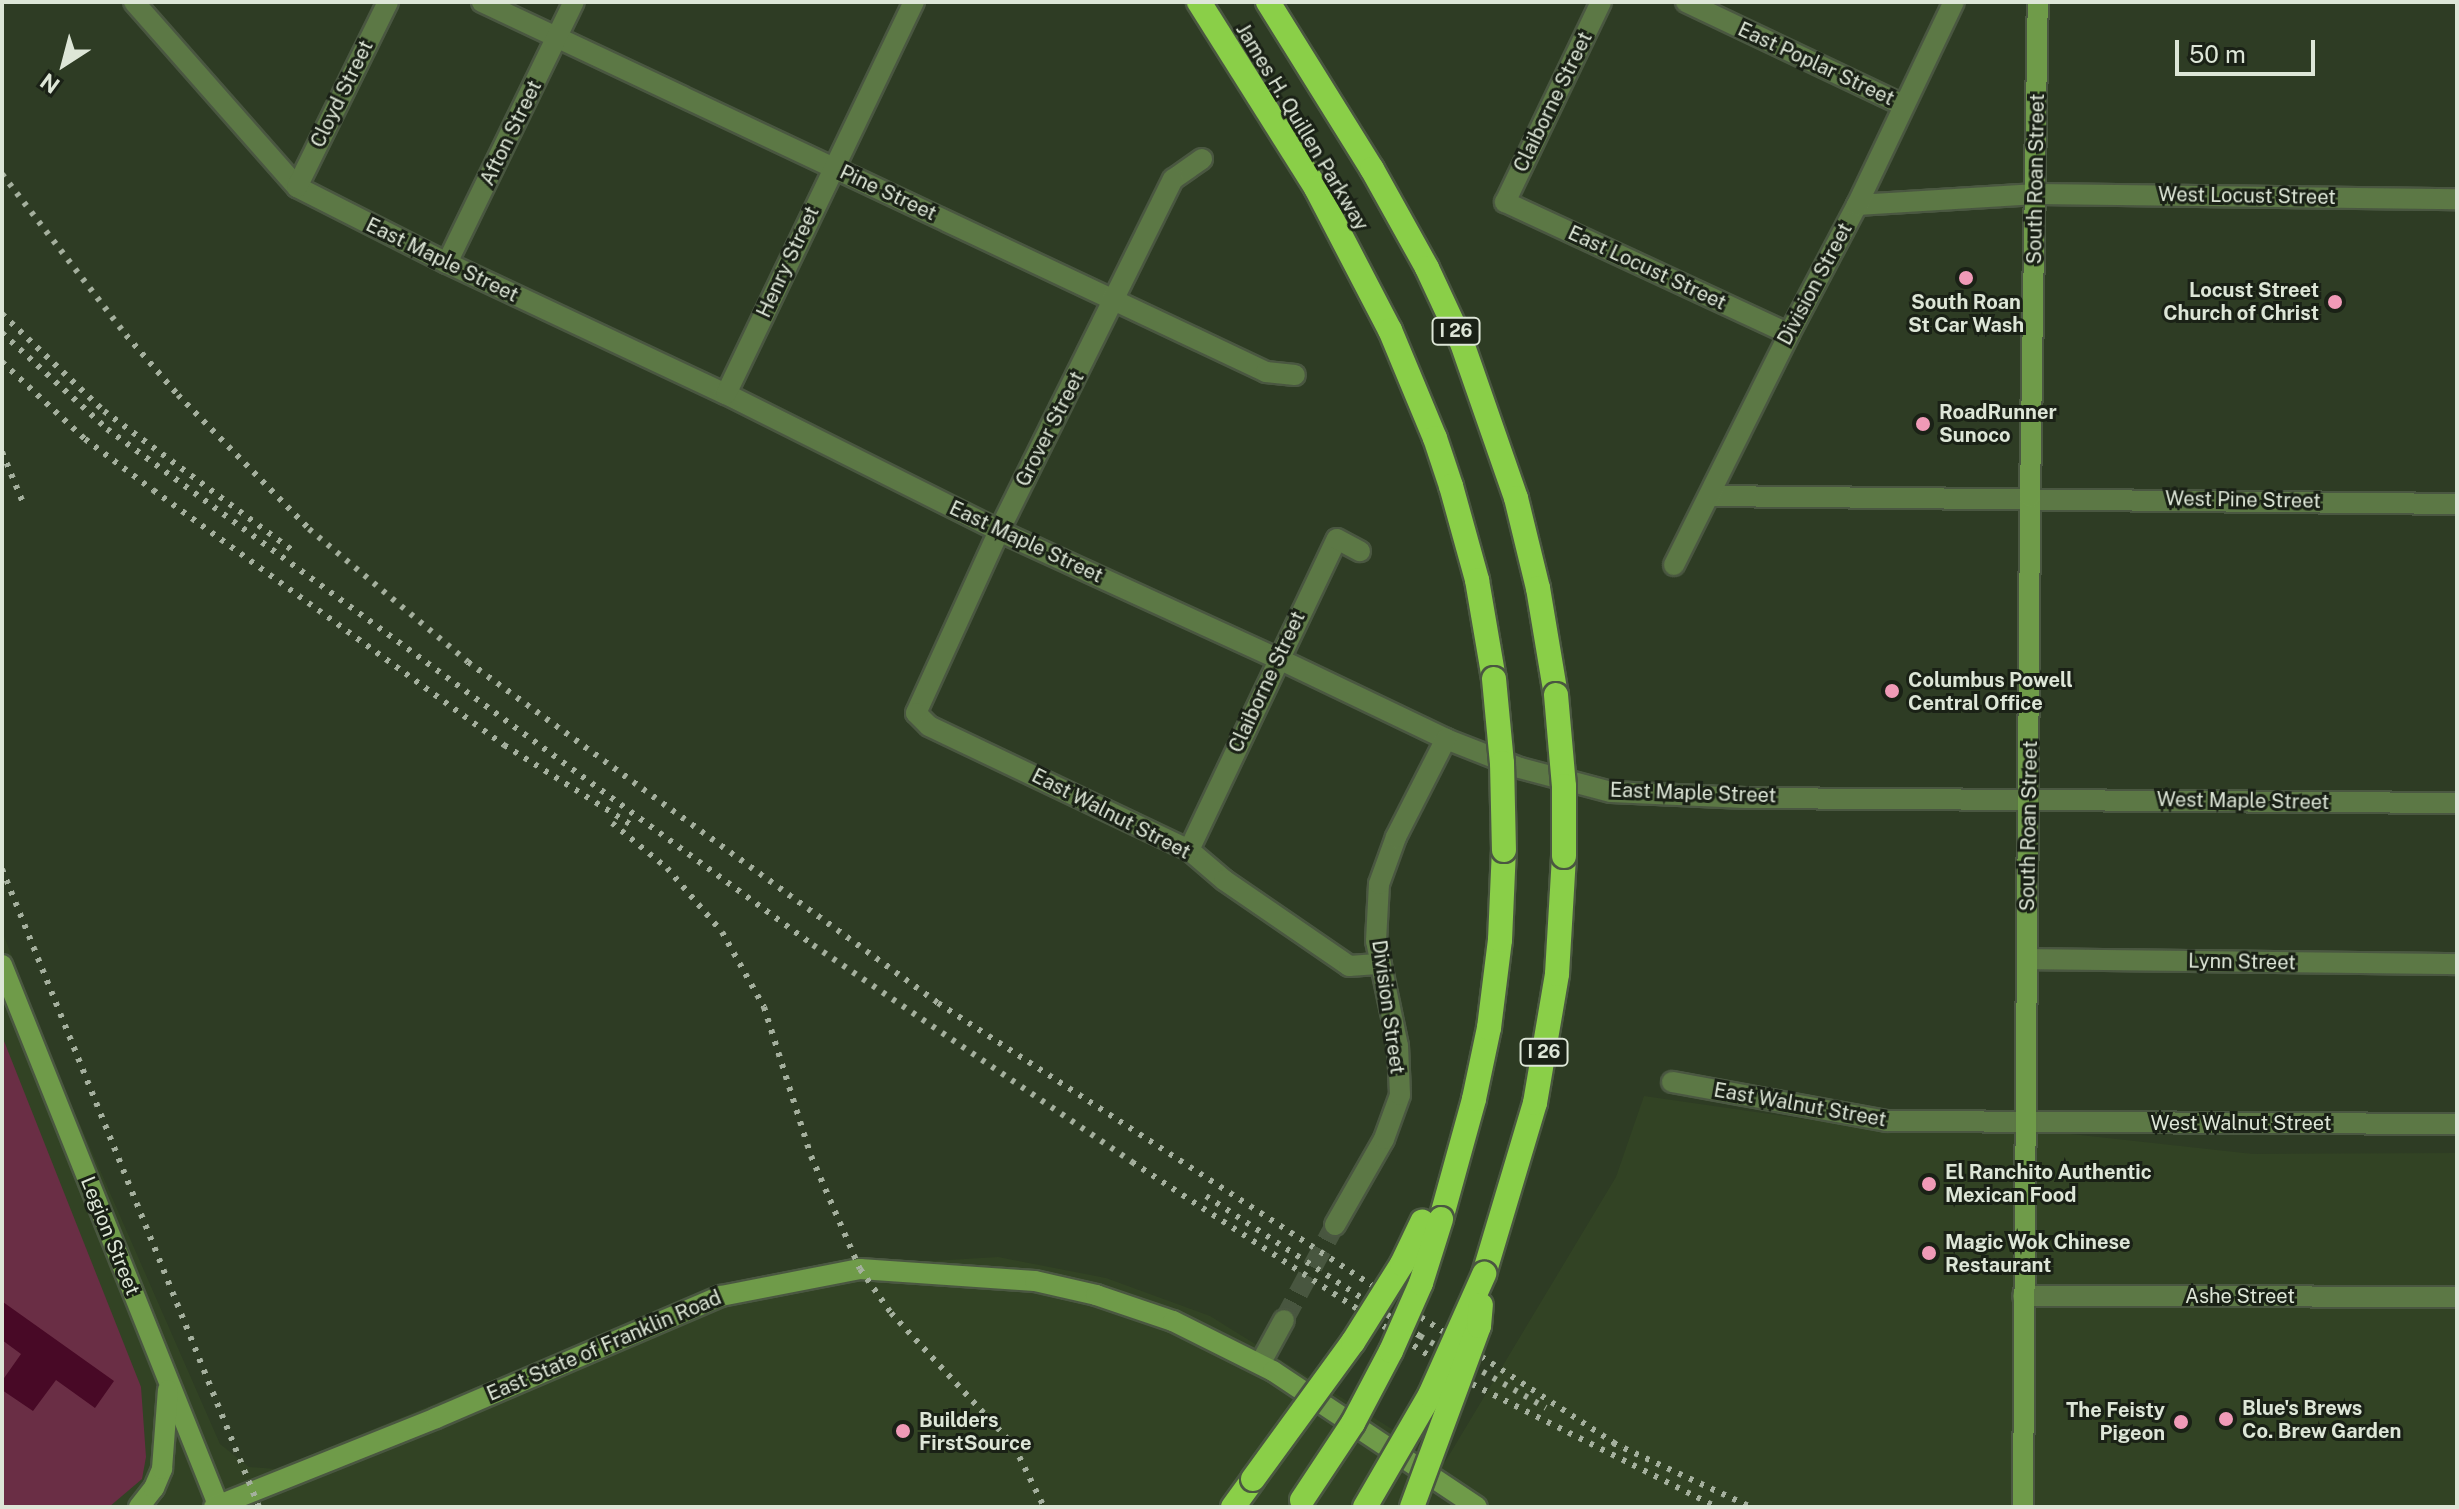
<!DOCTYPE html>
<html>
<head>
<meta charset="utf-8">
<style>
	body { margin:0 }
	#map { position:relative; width:2459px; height:1509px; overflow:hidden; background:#2e3c24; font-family:"Public Sans",sans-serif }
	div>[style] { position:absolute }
	.built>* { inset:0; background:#324324 }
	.green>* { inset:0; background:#6a2e45 }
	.water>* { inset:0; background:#480926 }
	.minor-tunnel>* { height:20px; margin-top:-10px; transform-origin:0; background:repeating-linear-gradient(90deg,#48563f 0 20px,transparent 0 30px) }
	.roads { filter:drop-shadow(2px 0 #4a5741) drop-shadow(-2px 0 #4a5741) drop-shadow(0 2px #4a5741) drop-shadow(0 -2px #4a5741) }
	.minor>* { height:20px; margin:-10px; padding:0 10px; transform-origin:10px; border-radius:10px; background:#5c7845 }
	.secondary>* { height:20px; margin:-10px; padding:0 10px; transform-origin:10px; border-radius:10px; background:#6f9b49 }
	.motorway>* { height:24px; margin:-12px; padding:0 12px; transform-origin:12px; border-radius:12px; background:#8acf48 }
	.rail>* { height:6px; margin-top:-3px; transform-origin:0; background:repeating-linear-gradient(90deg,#a5b09e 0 4px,transparent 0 12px) }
	.bridges { filter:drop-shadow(2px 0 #4a5741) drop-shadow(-2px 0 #4a5741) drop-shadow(0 2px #4a5741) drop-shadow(0 -2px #4a5741) }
	.motorway-bridge>* { height:24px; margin:-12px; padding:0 12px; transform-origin:12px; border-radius:12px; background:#8acf48 }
	.dots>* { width:22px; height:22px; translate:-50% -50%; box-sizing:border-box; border:4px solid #1a2116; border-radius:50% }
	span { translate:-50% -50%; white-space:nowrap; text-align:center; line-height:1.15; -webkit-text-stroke:6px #1a2116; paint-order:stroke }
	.shield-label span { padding:2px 6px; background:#1a2116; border:2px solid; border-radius:6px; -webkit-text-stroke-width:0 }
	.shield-label { font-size:18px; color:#dde6d7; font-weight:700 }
	.street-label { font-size:20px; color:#dde6d7 }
	.poi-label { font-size:20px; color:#dde6d7; font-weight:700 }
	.right { translate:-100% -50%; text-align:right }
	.left { translate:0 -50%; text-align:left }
	.frame { position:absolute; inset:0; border:4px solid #dde6d7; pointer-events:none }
	.north { position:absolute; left:24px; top:24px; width:80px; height:80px; -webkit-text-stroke:6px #1a2116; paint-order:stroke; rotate:216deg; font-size:22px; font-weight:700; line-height:32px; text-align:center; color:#dde6d7 }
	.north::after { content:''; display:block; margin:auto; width:28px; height:36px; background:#dde6d7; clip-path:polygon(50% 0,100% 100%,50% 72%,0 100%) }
	.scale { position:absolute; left:2175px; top:40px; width:140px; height:36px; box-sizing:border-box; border:4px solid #dde6d7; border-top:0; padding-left:10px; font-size:24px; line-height:28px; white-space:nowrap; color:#dde6d7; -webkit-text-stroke:6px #1a2116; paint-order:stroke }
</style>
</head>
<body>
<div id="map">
	<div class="built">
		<div style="clip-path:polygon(2px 931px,64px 1088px,220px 1444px,249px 1467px,276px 1469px,710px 1291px,799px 1269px,998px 1257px,1106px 1278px,1210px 1316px,1445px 1462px,1616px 1177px,1644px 1096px,1854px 1126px,2008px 1133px,2053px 1132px,2253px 1154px,2457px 1153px,2457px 1507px,2px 1507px)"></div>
	</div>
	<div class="green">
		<div style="clip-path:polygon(2px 1036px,141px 1387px,146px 1457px,142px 1479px,109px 1507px,2px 1507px)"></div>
	</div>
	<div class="water">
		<div style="clip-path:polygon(3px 1302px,114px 1381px,95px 1408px,56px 1380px,33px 1411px,2px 1390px,2px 1381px,21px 1354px,2px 1340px)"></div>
	</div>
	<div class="minor-tunnel">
		<div style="left:1284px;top:1320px;width:108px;rotate:-61.8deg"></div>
	</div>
	<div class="roads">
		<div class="minor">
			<div style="left:134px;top:2px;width:247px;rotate:48.6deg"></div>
			<div style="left:297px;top:187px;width:168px;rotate:26.9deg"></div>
			<div style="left:447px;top:263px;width:308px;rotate:25.2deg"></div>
			<div style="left:726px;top:394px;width:305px;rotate:26.6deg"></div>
			<div style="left:999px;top:531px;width:306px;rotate:24.6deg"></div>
			<div style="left:1277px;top:658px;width:187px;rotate:25.6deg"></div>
			<div style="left:1446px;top:739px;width:79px;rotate:21.4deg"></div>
			<div style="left:1520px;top:768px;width:94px;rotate:14.8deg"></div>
			<div style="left:1611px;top:792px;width:134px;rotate:2.6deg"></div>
			<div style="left:1745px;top:798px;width:712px;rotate:0.4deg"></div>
			<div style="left:482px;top:2px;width:867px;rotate:25.26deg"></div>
			<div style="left:1266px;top:372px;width:29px;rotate:6deg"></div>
			<div style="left:1601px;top:2px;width:222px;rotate:115.6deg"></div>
			<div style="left:1505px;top:202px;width:313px;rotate:24.9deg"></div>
			<div style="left:1686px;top:2px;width:240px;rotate:25.4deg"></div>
			<div style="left:1202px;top:159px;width:35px;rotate:145deg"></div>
			<div style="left:1173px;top:179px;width:393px;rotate:116.3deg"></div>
			<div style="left:999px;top:531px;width:200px;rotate:114.5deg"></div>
			<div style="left:916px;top:713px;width:18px;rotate:45deg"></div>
			<div style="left:929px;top:726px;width:288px;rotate:25.5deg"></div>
			<div style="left:1189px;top:850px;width:46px;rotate:40.6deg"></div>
			<div style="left:1224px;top:880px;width:152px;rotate:34.5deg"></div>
			<div style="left:1349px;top:966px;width:32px;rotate:-4deg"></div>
			<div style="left:297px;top:187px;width:206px;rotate:-63.8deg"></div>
			<div style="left:1857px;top:205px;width:180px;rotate:-3.5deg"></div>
			<div style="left:2037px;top:194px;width:420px;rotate:0.7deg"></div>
			<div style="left:447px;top:263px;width:290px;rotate:-64.1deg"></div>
			<div style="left:726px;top:394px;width:435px;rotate:-64.4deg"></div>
			<div style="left:1709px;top:496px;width:748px;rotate:0.61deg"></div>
			<div style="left:1674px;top:565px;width:258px;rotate:-63.5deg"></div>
			<div style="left:1789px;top:334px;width:146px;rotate:-62.2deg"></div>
			<div style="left:1857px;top:205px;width:225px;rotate:-64.5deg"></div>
			<div style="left:1189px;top:850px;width:344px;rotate:-64.6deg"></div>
			<div style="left:1337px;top:539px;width:26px;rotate:28deg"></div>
			<div style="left:2028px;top:959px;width:429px;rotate:0.7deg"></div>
			<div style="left:1672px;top:1082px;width:218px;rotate:10.3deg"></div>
			<div style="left:1886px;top:1121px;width:571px;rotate:0.3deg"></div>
			<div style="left:1335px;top:1225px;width:99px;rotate:-60.3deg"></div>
			<div style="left:1384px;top:1139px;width:47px;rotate:-70deg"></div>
			<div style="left:1400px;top:1095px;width:49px;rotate:-92.3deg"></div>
			<div style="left:1398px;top:1046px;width:107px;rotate:-101.8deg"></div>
			<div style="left:1376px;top:941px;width:57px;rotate:-87deg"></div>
			<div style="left:1379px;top:884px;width:50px;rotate:-70.1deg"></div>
			<div style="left:1396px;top:837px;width:110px;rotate:-63deg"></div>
			<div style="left:2023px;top:1296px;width:434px;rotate:0.1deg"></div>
			<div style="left:1260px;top:1364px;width:50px;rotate:-61.4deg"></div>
		</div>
		<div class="secondary">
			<div style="left:2px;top:965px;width:584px;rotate:68.18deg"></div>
			<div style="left:139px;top:1507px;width:24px;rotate:-52deg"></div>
			<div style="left:154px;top:1488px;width:21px;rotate:-67deg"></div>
			<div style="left:162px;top:1469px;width:79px;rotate:-85.7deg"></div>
			<div style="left:214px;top:1507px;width:239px;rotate:-21.8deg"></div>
			<div style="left:436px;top:1418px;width:310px;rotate:-23.2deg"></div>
			<div style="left:721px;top:1296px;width:142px;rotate:-11deg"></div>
			<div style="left:860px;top:1269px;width:175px;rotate:3.9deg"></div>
			<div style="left:1035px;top:1281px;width:63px;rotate:12.9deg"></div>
			<div style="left:1096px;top:1295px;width:81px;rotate:18.7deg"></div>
			<div style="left:1173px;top:1321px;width:112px;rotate:26.6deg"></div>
			<div style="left:1273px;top:1371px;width:245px;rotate:33.7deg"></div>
			<div style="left:2023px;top:1507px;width:1010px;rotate:-89.6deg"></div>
			<div style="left:2030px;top:497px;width:495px;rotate:-89.1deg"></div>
		</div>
		<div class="motorway">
			<div style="left:1199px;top:2px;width:220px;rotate:57.8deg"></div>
			<div style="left:1316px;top:188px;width:160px;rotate:62.5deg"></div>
			<div style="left:1390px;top:330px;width:117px;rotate:67.4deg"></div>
			<div style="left:1435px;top:438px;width:51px;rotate:71.6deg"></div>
			<div style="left:1451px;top:486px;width:98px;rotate:74.5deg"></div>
			<div style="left:1477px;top:580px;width:100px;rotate:80.3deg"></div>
			<div style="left:1268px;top:2px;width:197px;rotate:58.1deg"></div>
			<div style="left:1372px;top:169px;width:113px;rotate:60.9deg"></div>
			<div style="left:1427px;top:268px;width:83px;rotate:65deg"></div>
			<div style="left:1462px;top:343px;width:164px;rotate:70.8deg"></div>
			<div style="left:1516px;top:498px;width:93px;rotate:76.3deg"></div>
			<div style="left:1538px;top:588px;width:109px;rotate:80.5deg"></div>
			<div style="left:1441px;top:1219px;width:124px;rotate:-74.6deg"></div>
			<div style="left:1474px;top:1099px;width:73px;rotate:-78.1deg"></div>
			<div style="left:1489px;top:1028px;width:89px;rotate:-82.9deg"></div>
			<div style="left:1500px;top:940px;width:90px;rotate:-87.5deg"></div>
			<div style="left:1484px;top:1274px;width:178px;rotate:-73.4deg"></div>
			<div style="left:1535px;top:1103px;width:131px;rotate:-80.3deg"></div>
			<div style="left:1557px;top:974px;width:118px;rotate:-86.6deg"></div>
			<div style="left:1233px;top:1507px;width:34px;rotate:-54deg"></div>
		</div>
	</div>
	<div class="rail">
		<div style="left:2px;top:174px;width:203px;rotate:52.4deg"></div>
		<div style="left:126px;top:335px;width:79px;rotate:49.1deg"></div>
		<div style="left:178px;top:395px;width:187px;rotate:45.6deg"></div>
		<div style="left:309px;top:529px;width:207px;rotate:39.9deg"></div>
		<div style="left:468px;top:662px;width:581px;rotate:35.96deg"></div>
		<div style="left:938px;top:1003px;width:816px;rotate:33.05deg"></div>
		<div style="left:2px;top:314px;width:141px;rotate:43.6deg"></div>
		<div style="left:104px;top:411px;width:234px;rotate:36.5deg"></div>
		<div style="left:2px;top:333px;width:142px;rotate:42.4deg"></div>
		<div style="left:107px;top:429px;width:874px;rotate:36.16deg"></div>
		<div style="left:813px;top:945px;width:386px;rotate:34.2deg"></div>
		<div style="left:1132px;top:1162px;width:406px;rotate:33.1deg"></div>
		<div style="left:1472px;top:1384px;width:274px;rotate:26.7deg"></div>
		<div style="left:2px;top:362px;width:113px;rotate:42.9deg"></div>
		<div style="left:85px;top:439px;width:85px;rotate:36.9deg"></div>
		<div style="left:153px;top:490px;width:434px;rotate:36deg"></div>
		<div style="left:504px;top:745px;width:149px;rotate:32.1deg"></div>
		<div style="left:2px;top:452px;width:57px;rotate:67.5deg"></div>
		<div style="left:612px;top:823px;width:71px;rotate:39.3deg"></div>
		<div style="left:667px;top:868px;width:84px;rotate:49.3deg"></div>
		<div style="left:722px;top:932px;width:86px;rotate:60.8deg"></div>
		<div style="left:764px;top:1007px;width:156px;rotate:72.5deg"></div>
		<div style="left:811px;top:1156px;width:123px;rotate:66.6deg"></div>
		<div style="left:860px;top:1269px;width:54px;rotate:54.8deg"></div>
		<div style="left:891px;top:1313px;width:181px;rotate:47.2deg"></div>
		<div style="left:1014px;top:1446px;width:68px;rotate:63.8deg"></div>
		<div style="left:2px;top:869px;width:688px;rotate:68.06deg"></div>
		<div style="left:1206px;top:1196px;width:256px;rotate:33.2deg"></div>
		<div style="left:1420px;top:1336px;width:145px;rotate:29.7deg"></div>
		<div style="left:1613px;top:1443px;width:152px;rotate:24.9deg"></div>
	</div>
	<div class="bridges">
		<div class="motorway-bridge">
			<div style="left:1494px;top:679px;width:84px;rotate:84.6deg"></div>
			<div style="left:1502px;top:763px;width:87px;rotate:88.7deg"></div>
			<div style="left:1556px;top:695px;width:91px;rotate:85deg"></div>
			<div style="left:1564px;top:786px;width:70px;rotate:90deg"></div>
			<div style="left:1253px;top:1479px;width:170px;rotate:-53.9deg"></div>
			<div style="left:1353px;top:1342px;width:92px;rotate:-57.9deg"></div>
			<div style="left:1402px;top:1264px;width:47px;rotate:-64.5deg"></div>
			<div style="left:1302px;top:1500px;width:92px;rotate:-56.5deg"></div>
			<div style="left:1353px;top:1423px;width:81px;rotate:-62.2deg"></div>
			<div style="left:1391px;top:1351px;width:74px;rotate:-66.2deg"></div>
			<div style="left:1421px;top:1283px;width:67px;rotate:-72.6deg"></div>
			<div style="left:1365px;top:1507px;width:129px;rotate:-59.9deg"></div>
			<div style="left:1430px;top:1395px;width:133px;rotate:-65.9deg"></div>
			<div style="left:1412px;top:1507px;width:193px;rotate:-69.7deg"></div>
			<div style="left:1479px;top:1326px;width:21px;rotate:-85deg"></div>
		</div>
	</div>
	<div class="dots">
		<div style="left:1966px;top:278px;background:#f09ab7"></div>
		<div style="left:2335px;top:302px;background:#f09ab7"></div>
		<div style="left:1923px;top:424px;background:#f09ab7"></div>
		<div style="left:1892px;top:691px;background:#f09ab7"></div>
		<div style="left:1929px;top:1184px;background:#f09ab7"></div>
		<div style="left:1929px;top:1253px;background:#f09ab7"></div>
		<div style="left:2226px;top:1419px;background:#f09ab7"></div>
		<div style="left:2181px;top:1422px;background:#f09ab7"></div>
		<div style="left:903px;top:1431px;background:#f09ab7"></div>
	</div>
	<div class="shield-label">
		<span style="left:1456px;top:331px">I 26</span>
		<span style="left:1544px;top:1052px">I 26</span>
	</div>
	<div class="street-label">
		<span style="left:1816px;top:64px;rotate:25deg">East Poplar Street</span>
		<span style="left:342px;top:94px;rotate:-64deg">Cloyd Street</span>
		<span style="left:1553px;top:102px;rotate:-64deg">Claiborne Street</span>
		<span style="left:1302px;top:127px;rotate:59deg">James H. Quillen Parkway</span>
		<span style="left:511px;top:133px;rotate:-64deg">Afton Street</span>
		<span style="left:2036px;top:179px;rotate:-89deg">South Roan Street</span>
		<span style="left:888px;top:193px;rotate:25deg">Pine Street</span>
		<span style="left:2247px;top:196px;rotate:1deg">West Locust Street</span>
		<span style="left:442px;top:260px;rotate:26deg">East Maple Street</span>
		<span style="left:788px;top:262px;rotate:-65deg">Henry Street</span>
		<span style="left:1647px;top:268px;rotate:25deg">East Locust Street</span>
		<span style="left:1815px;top:284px;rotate:-62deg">Division Street</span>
		<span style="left:1050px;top:429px;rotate:-63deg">Grover Street</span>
		<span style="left:2243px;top:500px;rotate:1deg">West Pine Street</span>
		<span style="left:1026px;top:542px;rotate:25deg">East Maple Street</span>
		<span style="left:1267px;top:682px;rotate:-65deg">Claiborne Street</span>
		<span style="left:1693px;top:793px;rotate:2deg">East Maple Street</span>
		<span style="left:2243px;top:801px;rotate:1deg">West Maple Street</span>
		<span style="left:1111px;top:814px;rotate:27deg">East Walnut Street</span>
		<span style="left:2029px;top:826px;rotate:-89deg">South Roan Street</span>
		<span style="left:2242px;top:962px;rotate:1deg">Lynn Street</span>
		<span style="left:1388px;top:1007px;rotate:82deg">Division Street</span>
		<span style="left:1800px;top:1105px;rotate:10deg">East Walnut Street</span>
		<span style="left:2241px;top:1123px">West Walnut Street</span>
		<span style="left:110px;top:1236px;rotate:68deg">Legion Street</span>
		<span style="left:2240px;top:1296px">Ashe Street</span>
		<span style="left:604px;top:1346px;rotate:-23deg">East State of Franklin Road</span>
	</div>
	<div class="poi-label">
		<span class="right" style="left:2319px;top:302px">Locust Street<br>Church of Christ</span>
		<span style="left:1966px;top:314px">South Roan<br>St Car Wash</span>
		<span class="left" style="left:1939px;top:424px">RoadRunner<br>Sunoco</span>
		<span class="left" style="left:1908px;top:692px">Columbus Powell<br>Central Office</span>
		<span class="left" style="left:1945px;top:1184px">El Ranchito Authentic<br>Mexican Food</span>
		<span class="left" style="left:1945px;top:1254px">Magic Wok Chinese<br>Restaurant</span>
		<span class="left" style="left:2242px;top:1420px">Blue's Brews<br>Co. Brew Garden</span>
		<span class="right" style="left:2165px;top:1422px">The Feisty<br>Pigeon</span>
		<span class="left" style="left:919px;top:1432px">Builders<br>FirstSource</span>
	</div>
	<div class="frame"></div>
	<div class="north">N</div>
	<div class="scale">50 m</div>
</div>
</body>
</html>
